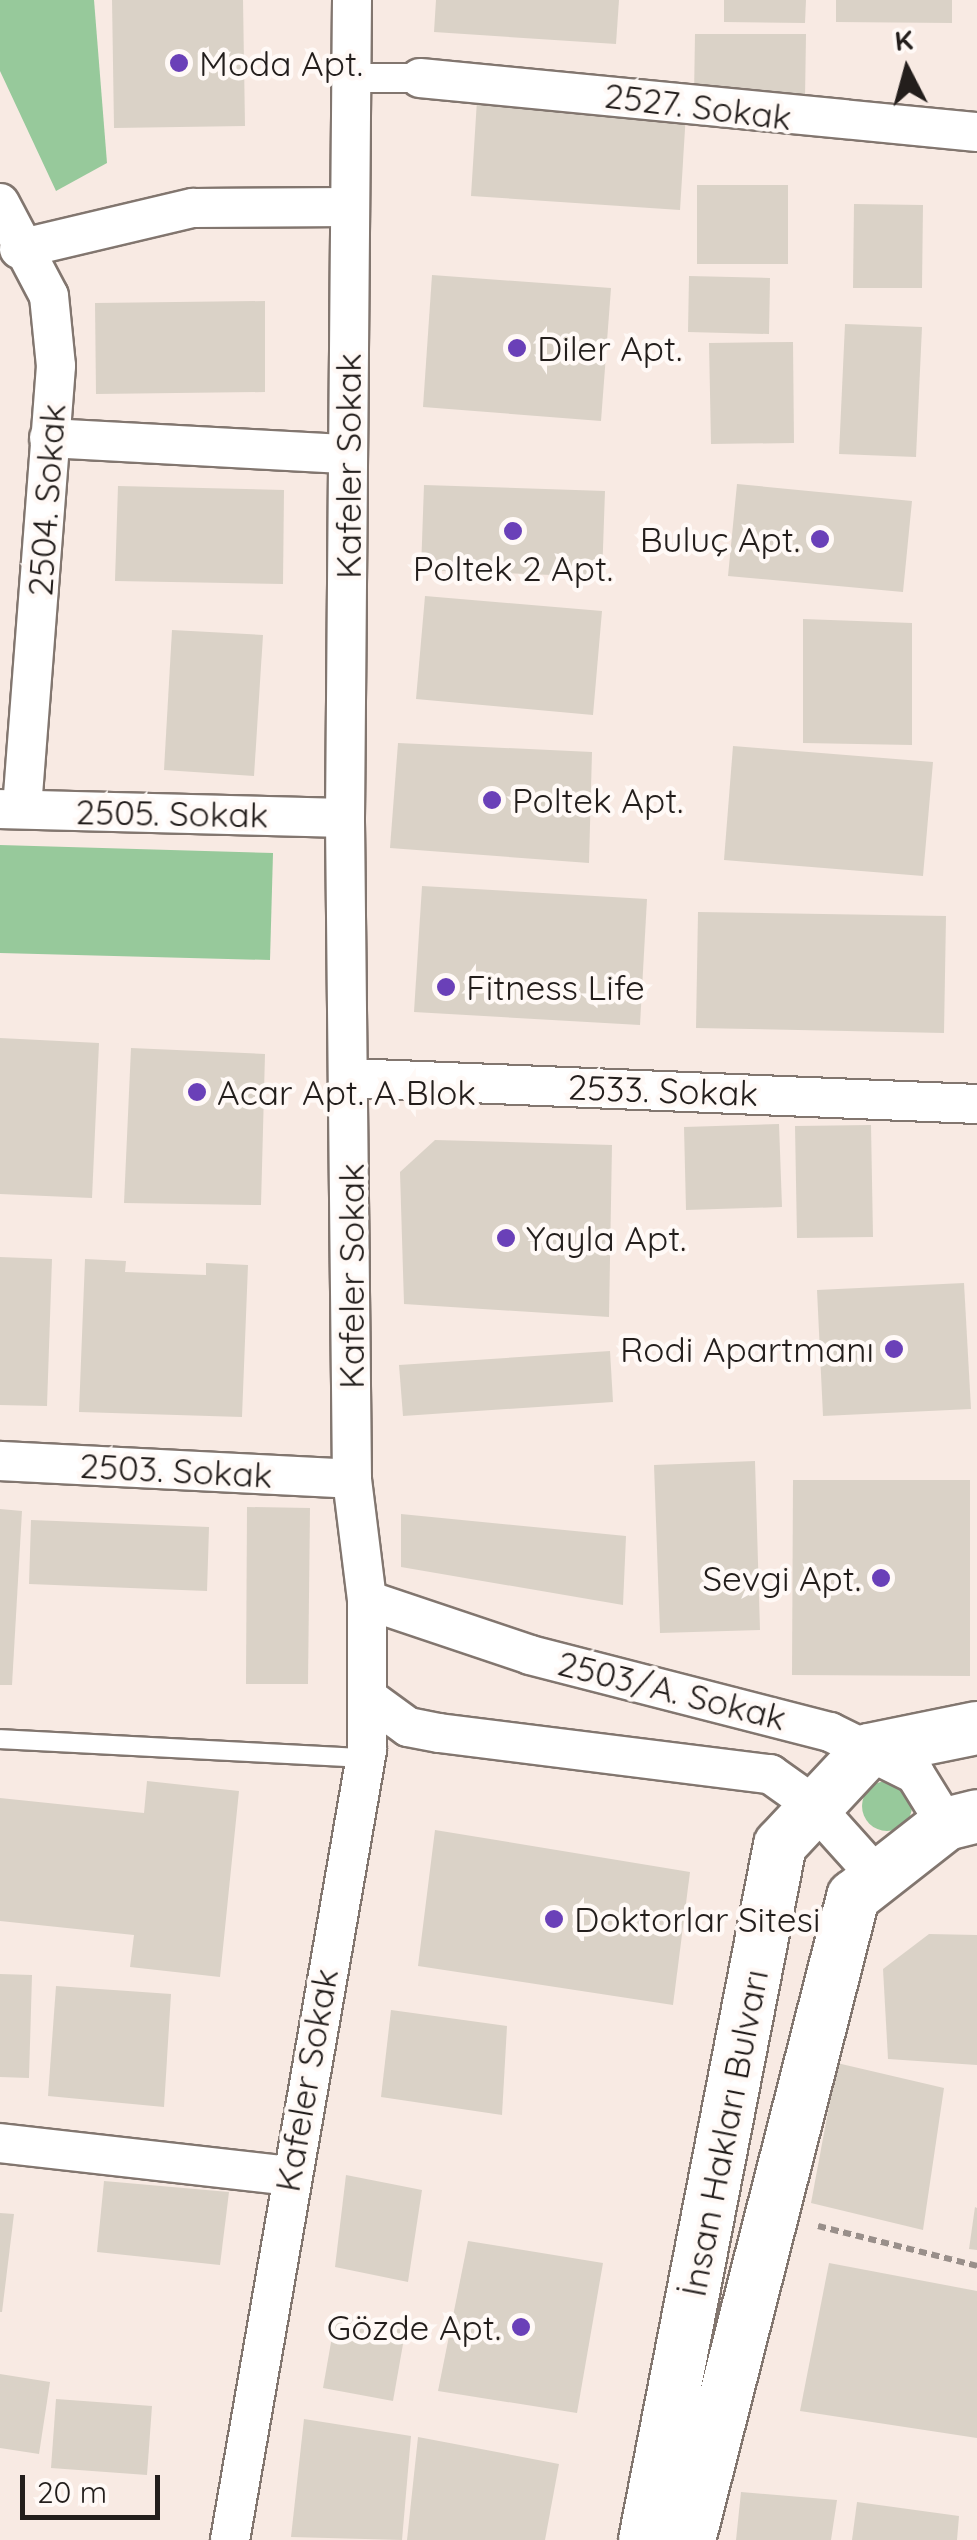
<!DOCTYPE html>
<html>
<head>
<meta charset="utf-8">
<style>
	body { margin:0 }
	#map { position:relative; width:977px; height:2540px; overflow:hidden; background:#f8eae3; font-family:Quicksand,sans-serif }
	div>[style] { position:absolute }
	.green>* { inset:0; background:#97c99b }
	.round { border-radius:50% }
	.building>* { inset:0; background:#dad2c7 }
	.path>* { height:6px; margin-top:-3px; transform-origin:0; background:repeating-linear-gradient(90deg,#998f8a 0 8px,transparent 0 13px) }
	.roads { filter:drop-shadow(2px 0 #82766f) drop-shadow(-2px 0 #82766f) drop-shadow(0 2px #82766f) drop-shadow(0 -2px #82766f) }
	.service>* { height:18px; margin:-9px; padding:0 9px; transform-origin:9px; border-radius:9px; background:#fff }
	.pedestrian>* { height:28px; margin:-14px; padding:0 14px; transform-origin:14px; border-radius:14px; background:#fff }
	.minor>* { height:38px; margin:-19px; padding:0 19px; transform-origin:19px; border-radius:19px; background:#fff }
	.secondary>* { height:52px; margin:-26px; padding:0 26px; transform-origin:26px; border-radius:26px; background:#fff }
	.dots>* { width:28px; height:28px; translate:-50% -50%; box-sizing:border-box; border:5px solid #fff9f6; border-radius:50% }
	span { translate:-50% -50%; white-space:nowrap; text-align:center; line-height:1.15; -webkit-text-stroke:9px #fff9f6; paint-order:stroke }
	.poi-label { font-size:35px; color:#231e1c }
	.left { translate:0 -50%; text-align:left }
	.right { translate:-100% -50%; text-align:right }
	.street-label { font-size:35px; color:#231e1c }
	.north { position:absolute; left:857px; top:20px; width:100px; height:100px; -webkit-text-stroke:8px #fff9f6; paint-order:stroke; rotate:354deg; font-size:28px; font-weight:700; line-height:40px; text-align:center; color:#231e1c }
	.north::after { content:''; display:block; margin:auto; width:35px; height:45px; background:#231e1c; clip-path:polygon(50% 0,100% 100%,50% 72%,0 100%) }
	.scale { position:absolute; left:20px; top:2475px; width:140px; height:45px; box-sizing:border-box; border:5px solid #231e1c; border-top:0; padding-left:12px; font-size:30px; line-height:35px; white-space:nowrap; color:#231e1c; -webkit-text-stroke:8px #fff9f6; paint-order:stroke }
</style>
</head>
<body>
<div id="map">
	<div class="green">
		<div style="clip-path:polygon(0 0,94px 0,107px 163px,56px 191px,0 71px)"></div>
		<div style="clip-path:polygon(0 845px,273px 853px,270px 960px,0 953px)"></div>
		<div class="round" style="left:862px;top:1781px;width:50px;height:50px"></div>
	</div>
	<div class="building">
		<div style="clip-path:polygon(112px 0,243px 0,245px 126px,114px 128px)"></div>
		<div style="clip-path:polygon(436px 0,619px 0,616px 44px,434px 32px)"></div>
		<div style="clip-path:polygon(724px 0,806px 0,805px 23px,724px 22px)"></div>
		<div style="clip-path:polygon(836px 0,952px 0,952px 23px,836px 22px)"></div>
		<div style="clip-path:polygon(695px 34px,806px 34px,805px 98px,694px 96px)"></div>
		<div style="clip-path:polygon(477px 100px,686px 113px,680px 210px,471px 196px)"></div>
		<div style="clip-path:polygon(697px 185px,788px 185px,788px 264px,697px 264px)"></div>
		<div style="clip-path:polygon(854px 204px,923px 205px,922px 288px,853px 288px)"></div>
		<div style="clip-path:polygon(432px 275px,611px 288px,601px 421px,423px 407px)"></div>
		<div style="clip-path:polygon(689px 276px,770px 278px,769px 334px,688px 332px)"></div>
		<div style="clip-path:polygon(265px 301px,265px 392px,96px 394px,95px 303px)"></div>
		<div style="clip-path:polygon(845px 324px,922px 327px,916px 457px,839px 454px)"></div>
		<div style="clip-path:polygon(793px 342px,794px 443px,711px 444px,709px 343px)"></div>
		<div style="clip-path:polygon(737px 484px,912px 501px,903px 592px,728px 576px)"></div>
		<div style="clip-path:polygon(424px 485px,605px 491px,602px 577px,421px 570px)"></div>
		<div style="clip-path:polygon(118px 486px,284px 490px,283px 584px,115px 581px)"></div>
		<div style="clip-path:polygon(425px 596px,602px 611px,593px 715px,416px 699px)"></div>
		<div style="clip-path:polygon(803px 619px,912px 623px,912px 745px,803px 743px)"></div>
		<div style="clip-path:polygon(172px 630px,263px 635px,254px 776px,164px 770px)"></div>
		<div style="clip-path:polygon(398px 743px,592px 752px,589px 863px,390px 848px)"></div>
		<div style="clip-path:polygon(733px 746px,933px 762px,923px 876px,724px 860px)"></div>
		<div style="clip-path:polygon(422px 886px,647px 899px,640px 1025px,414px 1012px)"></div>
		<div style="clip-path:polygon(698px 912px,946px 916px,944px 1033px,696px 1028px)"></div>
		<div style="clip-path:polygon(0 1038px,99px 1043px,92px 1198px,0 1194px)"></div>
		<div style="clip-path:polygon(131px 1048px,265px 1054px,261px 1205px,124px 1203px)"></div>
		<div style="clip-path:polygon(779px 1124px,782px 1207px,686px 1210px,684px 1127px)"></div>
		<div style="clip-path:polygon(871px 1125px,873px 1237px,797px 1238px,795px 1126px)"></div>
		<div style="clip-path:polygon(435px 1140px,612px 1145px,609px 1317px,404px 1304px,400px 1172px)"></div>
		<div style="clip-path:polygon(0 1257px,52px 1259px,47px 1406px,0 1405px)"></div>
		<div style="clip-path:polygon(85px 1259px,126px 1261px,125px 1272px,206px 1275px,206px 1263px,248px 1265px,242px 1417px,79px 1412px)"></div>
		<div style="clip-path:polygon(964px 1283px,971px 1409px,823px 1416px,817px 1290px)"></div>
		<div style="clip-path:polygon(610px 1351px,613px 1402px,403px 1416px,399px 1365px)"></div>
		<div style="clip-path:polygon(755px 1461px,760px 1630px,660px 1633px,654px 1465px)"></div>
		<div style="clip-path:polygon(793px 1480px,970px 1480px,970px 1676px,792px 1675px)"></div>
		<div style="clip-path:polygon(247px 1507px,310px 1508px,308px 1684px,246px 1684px)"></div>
		<div style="clip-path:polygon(0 1509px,22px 1511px,12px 1685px,0 1685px)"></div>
		<div style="clip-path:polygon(401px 1514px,626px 1536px,623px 1605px,401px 1567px)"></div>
		<div style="clip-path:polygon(31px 1520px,209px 1527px,207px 1591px,29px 1584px)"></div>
		<div style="clip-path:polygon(147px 1781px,239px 1791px,220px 1977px,130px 1967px,134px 1935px,0 1921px,0 1798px,144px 1813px)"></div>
		<div style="clip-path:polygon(435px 1830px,690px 1872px,673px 2005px,418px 1966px)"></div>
		<div style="clip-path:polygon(929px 1934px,977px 1935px,977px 2065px,888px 2059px,883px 1969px)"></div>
		<div style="clip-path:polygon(0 1974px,32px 1975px,29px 2078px,0 2077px)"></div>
		<div style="clip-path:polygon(56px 1986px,171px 1994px,164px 2107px,48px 2096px)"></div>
		<div style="clip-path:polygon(391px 2010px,507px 2026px,502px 2115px,381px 2097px)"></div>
		<div style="clip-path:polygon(837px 2063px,944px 2088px,923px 2230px,811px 2203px)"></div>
		<div style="clip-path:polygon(346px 2175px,422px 2190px,408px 2282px,335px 2267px)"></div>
		<div style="clip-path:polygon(104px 2181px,229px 2192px,220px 2265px,97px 2252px)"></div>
		<div style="clip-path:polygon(975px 2207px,977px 2208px,977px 2250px,969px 2249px)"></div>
		<div style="clip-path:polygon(0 2213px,14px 2214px,2px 2312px,0 2312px)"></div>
		<div style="clip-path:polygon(468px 2241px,603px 2263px,577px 2413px,438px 2391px)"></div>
		<div style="clip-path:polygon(829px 2263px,977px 2291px,977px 2438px,800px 2411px)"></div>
		<div style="clip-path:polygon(336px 2314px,406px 2327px,393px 2401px,323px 2388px)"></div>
		<div style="clip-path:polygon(0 2374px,50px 2382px,39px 2454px,0 2448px)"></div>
		<div style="clip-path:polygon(56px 2399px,152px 2406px,147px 2475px,51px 2468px)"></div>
		<div style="clip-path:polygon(304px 2419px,411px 2436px,402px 2540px,291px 2537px)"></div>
		<div style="clip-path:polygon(418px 2437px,559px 2464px,545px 2540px,407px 2540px)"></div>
		<div style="clip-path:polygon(741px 2492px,837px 2500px,831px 2540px,736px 2540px)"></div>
		<div style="clip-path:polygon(857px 2502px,959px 2516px,957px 2540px,852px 2540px)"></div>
	</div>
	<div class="path">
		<div style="left:818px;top:2226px;width:164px;rotate:14.1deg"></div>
	</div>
	<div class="roads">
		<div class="service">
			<div style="left:0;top:1739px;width:366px;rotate:3deg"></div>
		</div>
		<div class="pedestrian">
			<div style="left:352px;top:78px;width:68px"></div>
		</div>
		<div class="minor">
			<div style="left:420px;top:78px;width:560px;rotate:5.54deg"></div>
			<div style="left:0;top:203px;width:105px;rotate:62.2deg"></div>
			<div style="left:49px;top:296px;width:70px;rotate:84.3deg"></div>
			<div style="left:56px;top:366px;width:444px;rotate:94.4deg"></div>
			<div style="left:19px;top:249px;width:179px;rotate:-13.3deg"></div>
			<div style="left:193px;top:208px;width:157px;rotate:-0.4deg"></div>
			<div style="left:49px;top:438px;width:299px;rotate:3.1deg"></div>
			<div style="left:0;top:809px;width:345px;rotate:1.5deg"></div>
			<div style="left:349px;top:1078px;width:629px;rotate:2.37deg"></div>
			<div style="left:0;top:1461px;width:352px;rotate:2.9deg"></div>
			<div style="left:367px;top:1600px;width:172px;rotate:18.6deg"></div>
			<div style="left:530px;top:1655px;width:310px;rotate:14.4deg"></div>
			<div style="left:830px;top:1732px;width:95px;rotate:26.3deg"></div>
			<div style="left:915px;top:1774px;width:59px;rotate:58.2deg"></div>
			<div style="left:367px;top:1697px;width:51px;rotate:36.2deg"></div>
			<div style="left:408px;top:1727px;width:32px;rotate:11deg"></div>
			<div style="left:439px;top:1733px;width:334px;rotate:7.1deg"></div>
			<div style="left:770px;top:1774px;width:50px;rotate:35.3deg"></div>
			<div style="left:811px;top:1803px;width:96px;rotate:48deg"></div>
			<div style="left:0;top:2143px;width:290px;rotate:6.5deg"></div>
			<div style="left:230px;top:2540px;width:802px;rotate:-80.16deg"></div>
			<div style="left:367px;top:1750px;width:150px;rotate:-90deg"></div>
			<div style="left:367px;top:1600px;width:122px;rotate:-97.1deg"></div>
			<div style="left:352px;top:1479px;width:661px;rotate:-90.61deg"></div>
			<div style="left:345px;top:818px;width:818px;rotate:-89.51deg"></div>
		</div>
		<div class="secondary">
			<div style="left:645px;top:2540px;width:708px;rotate:-79.01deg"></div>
			<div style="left:780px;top:1845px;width:130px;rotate:-46.9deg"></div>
			<div style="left:869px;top:1750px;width:110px;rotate:-11.5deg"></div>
			<div style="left:689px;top:2540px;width:664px;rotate:-75.69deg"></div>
			<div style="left:853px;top:1897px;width:118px;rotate:-38.1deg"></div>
			<div style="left:946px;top:1824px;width:32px;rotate:-14deg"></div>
		</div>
	</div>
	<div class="dots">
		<div style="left:179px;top:63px;background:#6a40b8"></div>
		<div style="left:517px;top:348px;background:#6a40b8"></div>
		<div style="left:513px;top:531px;background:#6a40b8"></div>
		<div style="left:820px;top:539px;background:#6a40b8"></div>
		<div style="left:492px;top:800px;background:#6a40b8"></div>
		<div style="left:446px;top:987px;background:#6a40b8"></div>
		<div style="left:197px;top:1092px;background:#6a40b8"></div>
		<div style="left:506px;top:1238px;background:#6a40b8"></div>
		<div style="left:894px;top:1349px;background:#6a40b8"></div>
		<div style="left:881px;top:1578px;background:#6a40b8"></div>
		<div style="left:554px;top:1919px;background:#6a40b8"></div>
		<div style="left:521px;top:2327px;background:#6a40b8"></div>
	</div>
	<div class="poi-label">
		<span class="left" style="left:199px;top:63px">Moda Apt.</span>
		<span class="left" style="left:537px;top:348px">Diler Apt.</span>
		<span class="right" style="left:800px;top:539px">Buluç Apt.</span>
		<span style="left:513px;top:568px">Poltek 2 Apt.</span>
		<span class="left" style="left:512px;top:800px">Poltek Apt.</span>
		<span class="left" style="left:466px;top:987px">Fitness Life</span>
		<span class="left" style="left:217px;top:1092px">Acar Apt. A Blok</span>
		<span class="left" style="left:526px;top:1238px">Yayla Apt.</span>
		<span class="right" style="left:874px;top:1349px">Rodi Apartmanı</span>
		<span class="right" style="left:861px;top:1578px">Sevgi Apt.</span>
		<span class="left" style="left:574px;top:1919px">Doktorlar Sitesi</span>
		<span class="right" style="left:501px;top:2327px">Gözde Apt.</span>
	</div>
	<div class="street-label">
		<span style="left:698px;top:106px;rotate:7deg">2527. Sokak</span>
		<span style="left:348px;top:466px;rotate:-90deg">Kafeler Sokak</span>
		<span style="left:46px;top:500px;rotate:-86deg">2504. Sokak</span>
		<span style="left:172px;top:813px;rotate:1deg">2505. Sokak</span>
		<span style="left:663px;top:1090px;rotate:2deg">2533. Sokak</span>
		<span style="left:351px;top:1276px;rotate:-90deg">Kafeler Sokak</span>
		<span style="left:176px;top:1470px;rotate:3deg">2503. Sokak</span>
		<span style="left:672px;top:1690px;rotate:14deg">2503/A. Sokak</span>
		<span style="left:306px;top:2080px;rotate:-80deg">Kafeler Sokak</span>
		<span style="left:724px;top:2133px;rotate:-79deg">İnsan Hakları Bulvarı</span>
	</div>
	<div class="north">K</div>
	<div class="scale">20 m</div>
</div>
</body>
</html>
